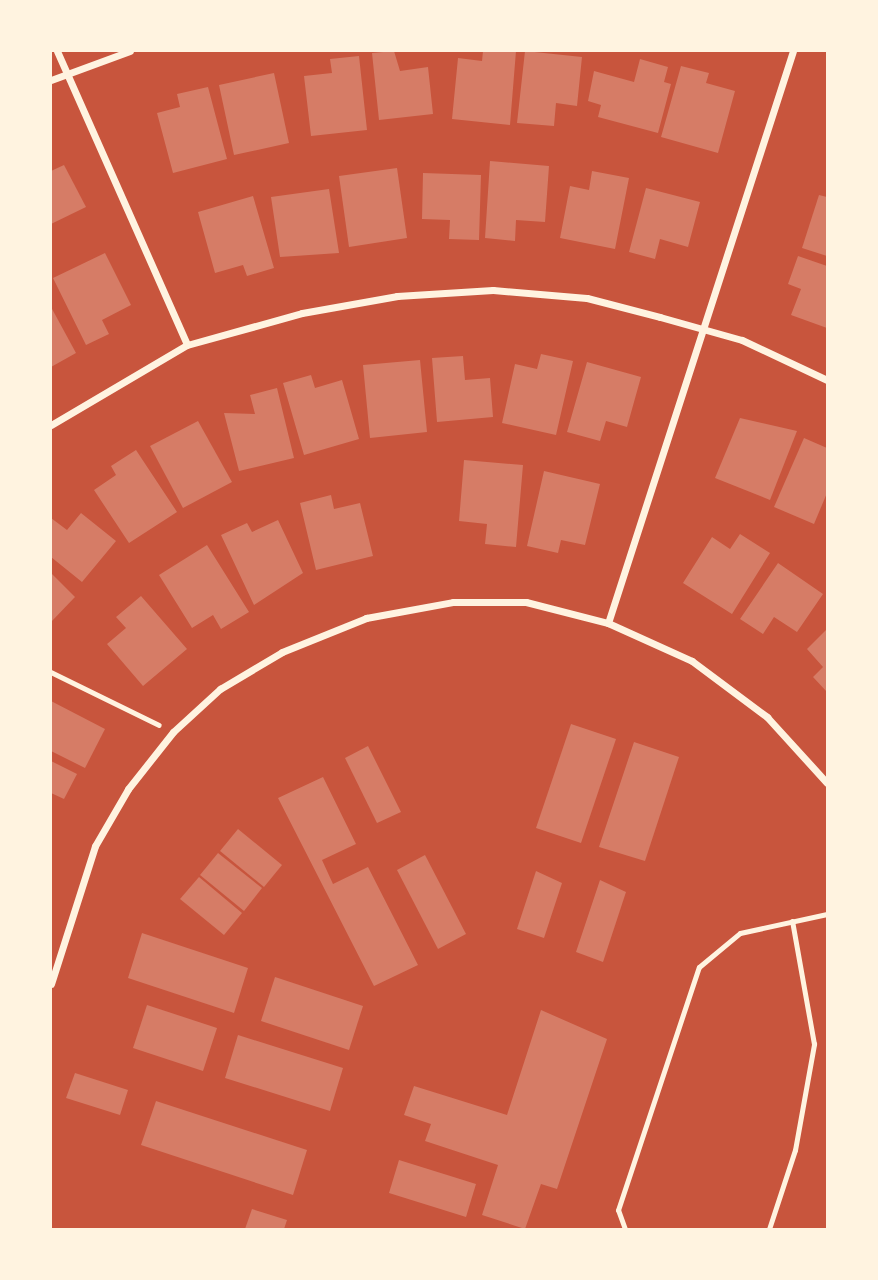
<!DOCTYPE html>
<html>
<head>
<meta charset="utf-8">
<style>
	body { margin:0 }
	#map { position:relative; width:878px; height:1280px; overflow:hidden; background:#c8553d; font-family:Poppins,sans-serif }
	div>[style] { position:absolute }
	.building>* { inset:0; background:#d67c66 }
	.path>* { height:4.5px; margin:-2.25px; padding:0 2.25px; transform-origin:2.25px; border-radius:2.25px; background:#fff3e0 }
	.service>* { height:5px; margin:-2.5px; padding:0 2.5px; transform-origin:2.5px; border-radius:2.5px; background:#fff3e0 }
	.minor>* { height:7px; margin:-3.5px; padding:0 3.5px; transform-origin:3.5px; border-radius:3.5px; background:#fff3e0 }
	span { translate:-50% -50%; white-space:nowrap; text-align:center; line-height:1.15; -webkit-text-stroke:7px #fff3e0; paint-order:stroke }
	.frame { position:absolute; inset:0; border:52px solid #fff3e0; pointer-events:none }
</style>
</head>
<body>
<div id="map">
	<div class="building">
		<div style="clip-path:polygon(394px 51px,400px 71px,428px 67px,433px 114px,379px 120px,372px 53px)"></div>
		<div style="clip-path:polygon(483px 51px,516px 51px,510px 125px,452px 119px,458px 58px,482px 61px)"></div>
		<div style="clip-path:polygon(525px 51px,582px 57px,577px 106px,556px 103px,554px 126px,517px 123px)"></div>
		<div style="clip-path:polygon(359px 56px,367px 130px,311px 136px,304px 76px,332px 73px,330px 59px)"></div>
		<div style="clip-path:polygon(640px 59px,668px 67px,664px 82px,671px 84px,658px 133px,598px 117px,601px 105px,588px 101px,594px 71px,634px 82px)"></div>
		<div style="clip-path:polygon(681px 66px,709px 73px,706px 83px,735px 91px,718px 153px,661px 137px)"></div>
		<div style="clip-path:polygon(274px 73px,289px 143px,234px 155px,219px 85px)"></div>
		<div style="clip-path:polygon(208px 87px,227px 159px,173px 173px,157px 113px,180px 107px,177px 94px)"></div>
		<div style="clip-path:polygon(490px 161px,549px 166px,545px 222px,516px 220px,515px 241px,485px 238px)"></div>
		<div style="clip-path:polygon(64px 165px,86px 207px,51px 224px,51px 171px)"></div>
		<div style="clip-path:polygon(397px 168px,407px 238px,349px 247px,339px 176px)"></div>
		<div style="clip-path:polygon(592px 171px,629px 178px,615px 249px,560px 238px,570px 186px,589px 190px)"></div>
		<div style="clip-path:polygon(423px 173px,481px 175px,479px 240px,449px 239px,450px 220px,422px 219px)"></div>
		<div style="clip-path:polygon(646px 188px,700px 202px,688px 247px,660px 239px,655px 259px,629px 252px)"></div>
		<div style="clip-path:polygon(329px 189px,339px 253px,280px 257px,271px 197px)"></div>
		<div style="clip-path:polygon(819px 195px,827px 197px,827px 256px,802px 248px)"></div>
		<div style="clip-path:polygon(253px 196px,274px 268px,247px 276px,243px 265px,215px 273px,198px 212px)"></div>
		<div style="clip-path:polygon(105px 253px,131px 305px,102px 320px,109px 334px,86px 345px,53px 278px)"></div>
		<div style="clip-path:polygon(798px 256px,827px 266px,827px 328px,791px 315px,801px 289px,788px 284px)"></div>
		<div style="clip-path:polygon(51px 307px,76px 353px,51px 367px)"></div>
		<div style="clip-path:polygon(541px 354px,573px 361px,556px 435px,502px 423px,515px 364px,537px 369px)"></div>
		<div style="clip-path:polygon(463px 356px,465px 380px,490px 378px,493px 417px,437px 422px,432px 358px)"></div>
		<div style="clip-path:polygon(420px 360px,427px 432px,370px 438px,363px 365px)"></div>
		<div style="clip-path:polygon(587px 362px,641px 377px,627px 427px,606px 421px,600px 441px,567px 432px)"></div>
		<div style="clip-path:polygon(311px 375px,315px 388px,342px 380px,359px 439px,304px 455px,283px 383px)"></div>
		<div style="clip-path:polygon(277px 388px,294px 458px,239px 471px,224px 413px,255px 414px,250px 395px)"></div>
		<div style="clip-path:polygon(740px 418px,797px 431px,770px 500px,715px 478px)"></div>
		<div style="clip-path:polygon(198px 421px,232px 482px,183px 508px,150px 446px)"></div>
		<div style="clip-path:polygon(804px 438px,827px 448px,827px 493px,814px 524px,774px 507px)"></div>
		<div style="clip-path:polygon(136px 450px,177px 512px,129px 543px,94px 490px,116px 475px,111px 466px)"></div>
		<div style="clip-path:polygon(464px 460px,523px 465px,516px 547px,485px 544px,487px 524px,459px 521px)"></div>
		<div style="clip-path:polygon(544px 471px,600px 484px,585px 545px,561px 540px,558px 553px,527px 546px)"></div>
		<div style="clip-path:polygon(331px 495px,334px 509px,360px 503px,373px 556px,316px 570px,300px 503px)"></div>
		<div style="clip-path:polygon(81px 513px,116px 541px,82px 582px,51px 557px,51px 518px,67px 530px)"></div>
		<div style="clip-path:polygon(278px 520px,303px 573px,254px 605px,221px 535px,247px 523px,252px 532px)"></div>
		<div style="clip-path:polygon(740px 534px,770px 553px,732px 614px,683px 583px,712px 537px,730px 549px)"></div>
		<div style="clip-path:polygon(207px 545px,249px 612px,221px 629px,213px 615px,192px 628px,159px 575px)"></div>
		<div style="clip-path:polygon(778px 563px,823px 594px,797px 632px,774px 617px,763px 634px,740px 619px)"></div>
		<div style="clip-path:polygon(51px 573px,75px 597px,51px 622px)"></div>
		<div style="clip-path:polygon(141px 596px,187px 649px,143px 686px,107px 644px,126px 628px,116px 617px)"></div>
		<div style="clip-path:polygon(827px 629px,827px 692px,813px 677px,823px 667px,807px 649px)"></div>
		<div style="clip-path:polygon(51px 701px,105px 729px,85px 768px,51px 751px)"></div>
		<div style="clip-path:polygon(571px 724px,616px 739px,581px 843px,536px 828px)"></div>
		<div style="clip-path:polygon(634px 742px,679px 757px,645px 861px,599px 847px)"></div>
		<div style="clip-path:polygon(368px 746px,401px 812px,377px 823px,345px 758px)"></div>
		<div style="clip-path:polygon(51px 761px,77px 774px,64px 799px,51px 793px)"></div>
		<div style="clip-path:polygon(323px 777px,356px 844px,322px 860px,333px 884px,368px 867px,418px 965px,374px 986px,278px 798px)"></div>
		<div style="clip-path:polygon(238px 829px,282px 865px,264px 887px,220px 851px)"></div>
		<div style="clip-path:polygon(218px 853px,262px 888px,244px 911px,200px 875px)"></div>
		<div style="clip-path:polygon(425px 855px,466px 934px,438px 949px,397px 870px)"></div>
		<div style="clip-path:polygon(536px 871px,562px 883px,544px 938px,517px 929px)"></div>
		<div style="clip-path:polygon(199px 877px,242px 913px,224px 935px,180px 899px)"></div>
		<div style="clip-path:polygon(600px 880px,626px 892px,603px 962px,576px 952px)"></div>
		<div style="clip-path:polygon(142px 933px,248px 968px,234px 1013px,128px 978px)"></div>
		<div style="clip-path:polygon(275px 977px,363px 1006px,349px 1050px,261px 1021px)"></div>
		<div style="clip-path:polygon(147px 1005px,217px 1028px,203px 1071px,133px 1048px)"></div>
		<div style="clip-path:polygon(541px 1010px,607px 1039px,557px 1189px,541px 1184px,525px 1229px,482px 1215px,498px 1165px,425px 1141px,431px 1124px,404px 1115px,414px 1086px,507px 1115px)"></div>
		<div style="clip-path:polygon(238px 1035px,343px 1068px,330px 1111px,225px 1078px)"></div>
		<div style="clip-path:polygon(75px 1073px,128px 1090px,120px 1115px,66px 1098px)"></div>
		<div style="clip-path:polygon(156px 1101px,307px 1150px,293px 1195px,141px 1145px)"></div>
		<div style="clip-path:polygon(399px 1160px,476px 1184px,466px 1217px,389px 1193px)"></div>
		<div style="clip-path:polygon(252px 1209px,287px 1220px,284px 1229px,245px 1229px)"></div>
	</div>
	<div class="path">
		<div style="left:51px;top:672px;width:120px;rotate:26.1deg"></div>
	</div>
	<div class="service">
		<div style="left:625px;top:1229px;width:20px;rotate:-110deg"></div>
		<div style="left:618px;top:1210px;width:256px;rotate:-71.6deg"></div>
		<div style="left:699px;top:967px;width:53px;rotate:-39.7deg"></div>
		<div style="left:740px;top:933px;width:89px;rotate:-12.3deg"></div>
		<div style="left:769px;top:1229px;width:83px;rotate:-71.8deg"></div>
		<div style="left:795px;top:1150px;width:108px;rotate:-79.8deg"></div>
		<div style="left:814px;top:1044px;width:125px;rotate:-100.1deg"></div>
	</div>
	<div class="minor">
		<div style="left:57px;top:51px;width:321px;rotate:66.1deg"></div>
		<div style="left:51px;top:80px;width:84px;rotate:-20.2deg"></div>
		<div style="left:51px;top:425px;width:158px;rotate:-30.5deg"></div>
		<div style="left:187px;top:345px;width:119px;rotate:-15.5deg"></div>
		<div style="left:302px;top:313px;width:97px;rotate:-10.1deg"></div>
		<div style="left:397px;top:296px;width:96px;rotate:-3.6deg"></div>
		<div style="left:493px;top:290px;width:94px;rotate:4.9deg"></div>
		<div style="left:587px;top:298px;width:75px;rotate:14.6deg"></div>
		<div style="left:660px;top:317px;width:85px;rotate:15.7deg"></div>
		<div style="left:742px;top:340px;width:94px;rotate:25.2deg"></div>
		<div style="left:608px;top:623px;width:601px;rotate:-72.08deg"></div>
		<div style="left:51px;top:984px;width:145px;rotate:-72.3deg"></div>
		<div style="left:95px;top:846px;width:66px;rotate:-59.9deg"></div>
		<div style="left:128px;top:789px;width:73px;rotate:-51.7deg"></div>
		<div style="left:173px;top:732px;width:64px;rotate:-42.5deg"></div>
		<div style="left:220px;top:689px;width:72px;rotate:-30.8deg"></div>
		<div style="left:282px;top:652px;width:91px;rotate:-22deg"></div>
		<div style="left:366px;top:618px;width:88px;rotate:-10.4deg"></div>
		<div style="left:453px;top:602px;width:73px"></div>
		<div style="left:526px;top:602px;width:85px;rotate:14.4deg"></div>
		<div style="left:608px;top:623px;width:92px;rotate:24.3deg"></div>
		<div style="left:692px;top:661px;width:94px;rotate:36.7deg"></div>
		<div style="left:767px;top:717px;width:89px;rotate:47.7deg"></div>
	</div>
	<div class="frame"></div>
</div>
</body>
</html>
